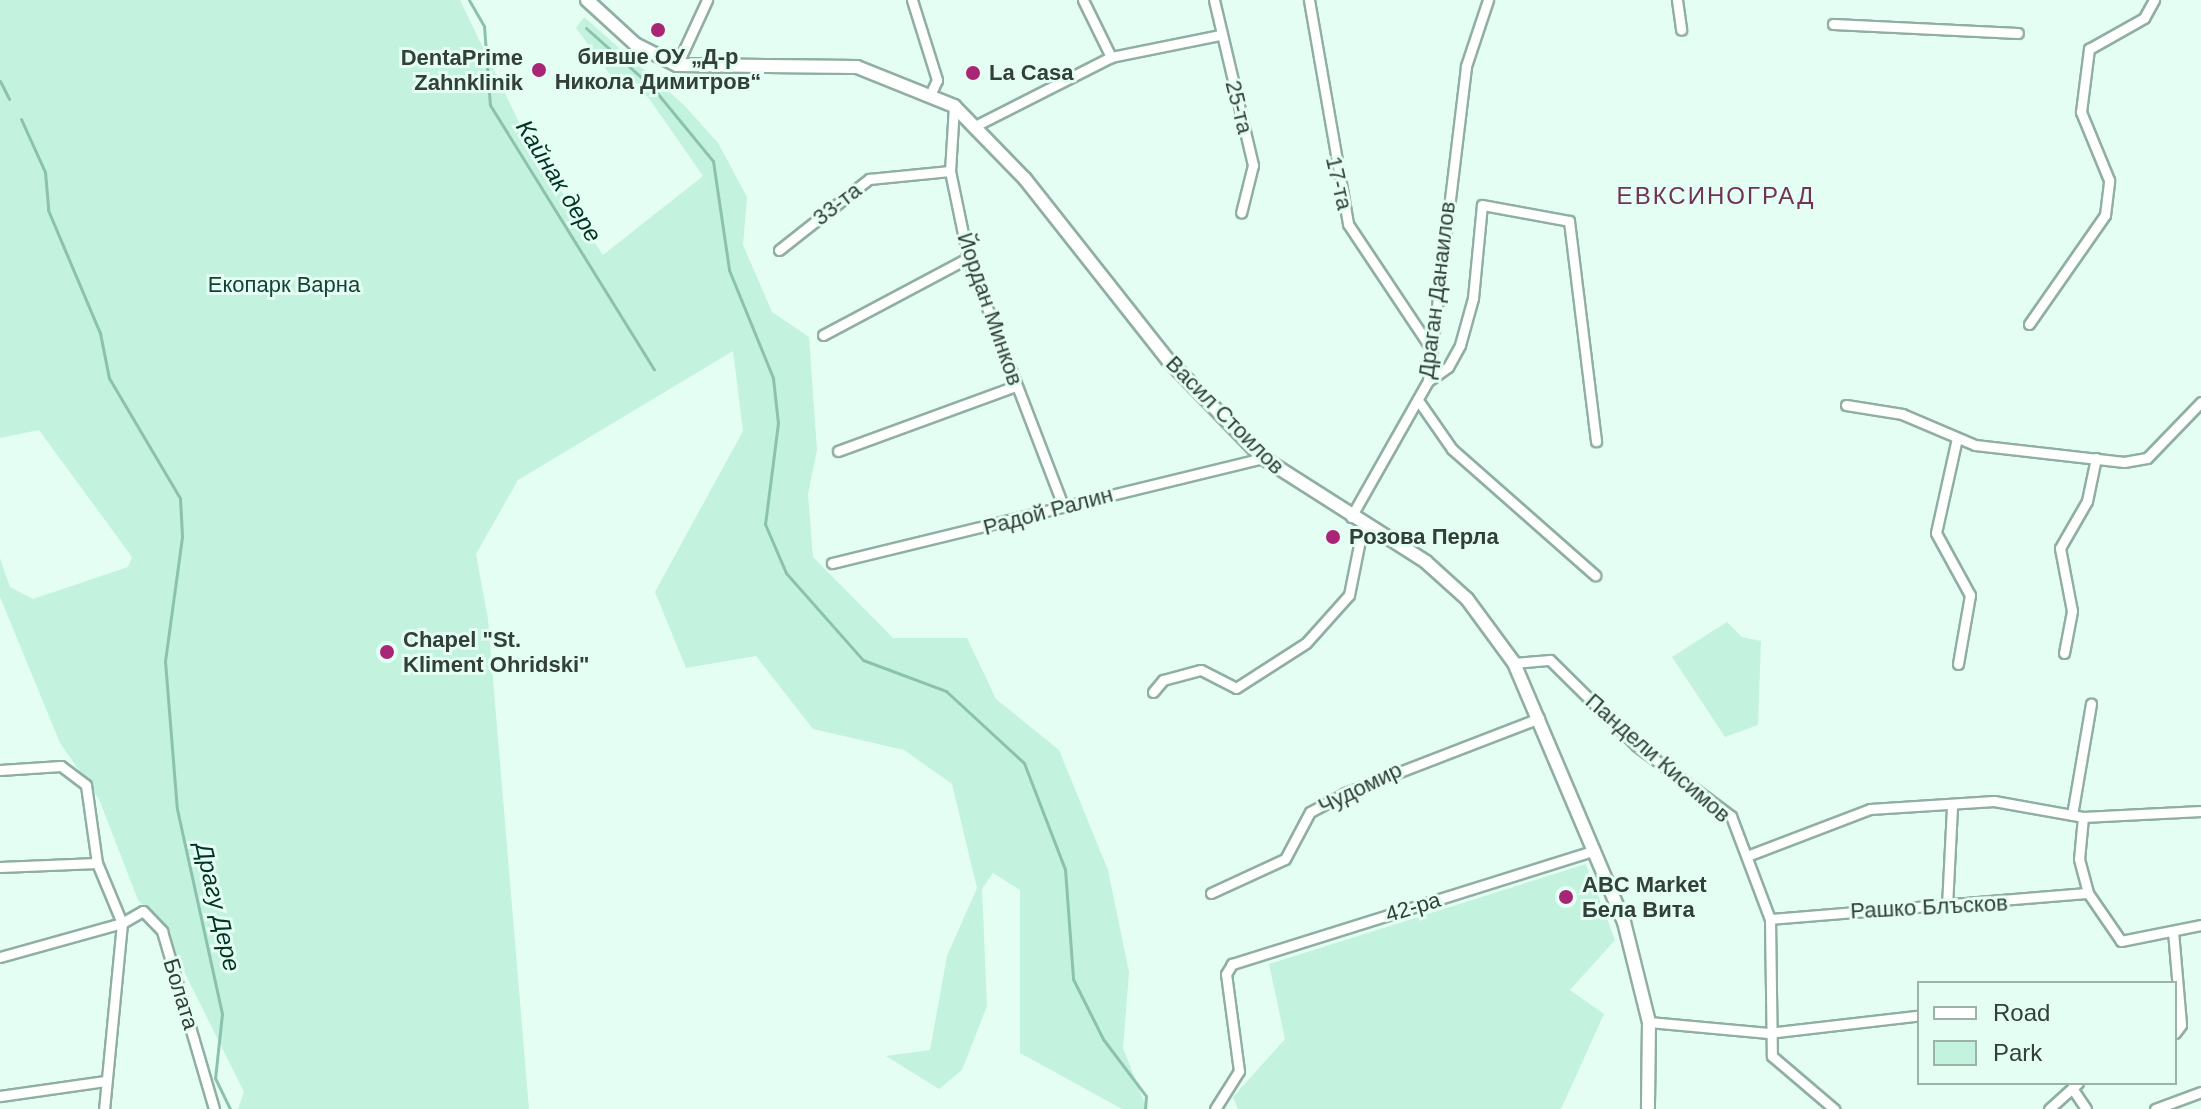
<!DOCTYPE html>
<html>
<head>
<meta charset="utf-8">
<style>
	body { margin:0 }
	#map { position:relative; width:2201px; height:1109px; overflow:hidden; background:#e4fef3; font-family:Helvetica,sans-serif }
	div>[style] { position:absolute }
	.green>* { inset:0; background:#c3f2df }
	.stream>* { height:3px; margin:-1.5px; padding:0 1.5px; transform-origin:1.5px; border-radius:1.5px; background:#8cc2ad }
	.roads { filter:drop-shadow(2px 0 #90afa2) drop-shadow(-2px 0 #90afa2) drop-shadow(0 2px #90afa2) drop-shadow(0 -2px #90afa2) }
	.street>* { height:9px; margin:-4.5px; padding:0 4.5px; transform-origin:4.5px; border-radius:4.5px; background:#fff }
	.secondary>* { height:12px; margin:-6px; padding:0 6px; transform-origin:6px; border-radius:6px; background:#fff }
	.dots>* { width:22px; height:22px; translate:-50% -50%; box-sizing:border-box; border:4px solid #e4fef3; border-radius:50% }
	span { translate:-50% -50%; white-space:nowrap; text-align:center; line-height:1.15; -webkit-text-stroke:6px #e4fef3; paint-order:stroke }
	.poi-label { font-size:22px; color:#323f3a; font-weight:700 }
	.right { translate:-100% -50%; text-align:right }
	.left { translate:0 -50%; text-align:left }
	.street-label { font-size:22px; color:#323f3a }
	.park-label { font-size:22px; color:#144334 }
	.water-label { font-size:24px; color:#013325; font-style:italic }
	.neighbourhood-label { font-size:24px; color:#723255; letter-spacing:2px }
	.legend { position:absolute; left:1917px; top:981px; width:260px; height:104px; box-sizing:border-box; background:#e4fef3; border:2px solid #9db2a9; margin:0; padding:10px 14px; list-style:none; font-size:24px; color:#323f3a }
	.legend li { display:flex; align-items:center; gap:16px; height:40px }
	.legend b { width:40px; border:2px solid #9db2a9 }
</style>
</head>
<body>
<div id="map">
	<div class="green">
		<div style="clip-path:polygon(0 0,460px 0,527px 139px,603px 255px,703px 176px,648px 97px,611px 76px,576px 28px,584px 17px,684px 105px,718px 143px,747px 197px,743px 245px,772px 312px,809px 337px,817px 450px,808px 494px,813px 557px,893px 638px,967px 638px,996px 699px,1059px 750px,1108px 870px,1129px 972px,1123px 1048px,1147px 1109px,1122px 1109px,1020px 1053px,1020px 890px,993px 873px,982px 889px,987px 1006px,962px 1070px,939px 1089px,886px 1056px,930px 1050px,947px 956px,977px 888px,952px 784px,904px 750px,813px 729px,756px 656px,686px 668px,655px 592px,743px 431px,733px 351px,518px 480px,476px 554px,488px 619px,529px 1109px,238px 1109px,244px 1092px,160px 923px,138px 900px,99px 799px,60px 743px,0 597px,0 558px,10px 587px,33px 599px,128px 567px,132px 557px,39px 430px,0 438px)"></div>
		<div style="clip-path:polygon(1727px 622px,1742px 637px,1761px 641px,1758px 725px,1725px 737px,1672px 657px)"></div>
		<div style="clip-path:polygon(1586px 864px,1615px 940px,1570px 990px,1604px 1014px,1561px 1109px,1238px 1109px,1233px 1097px,1285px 1039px,1269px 964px)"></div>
	</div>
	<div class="stream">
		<div style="left:469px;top:0;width:30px;rotate:60deg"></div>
		<div style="left:484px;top:26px;width:79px;rotate:85.7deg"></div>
		<div style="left:490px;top:105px;width:311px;rotate:58.2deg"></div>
		<div style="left:586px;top:28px;width:90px;rotate:41.8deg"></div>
		<div style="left:653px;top:88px;width:94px;rotate:50.6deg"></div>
		<div style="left:713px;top:161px;width:110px;rotate:81.6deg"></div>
		<div style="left:729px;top:270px;width:117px;rotate:67.8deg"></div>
		<div style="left:773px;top:378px;width:45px;rotate:83.7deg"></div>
		<div style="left:778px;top:423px;width:102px;rotate:97.3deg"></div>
		<div style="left:765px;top:524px;width:53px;rotate:66.8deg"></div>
		<div style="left:786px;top:573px;width:116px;rotate:48.5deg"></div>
		<div style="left:863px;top:660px;width:89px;rotate:20.5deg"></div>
		<div style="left:946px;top:691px;width:106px;rotate:42.7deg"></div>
		<div style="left:1024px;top:763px;width:114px;rotate:68.9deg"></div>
		<div style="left:1065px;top:869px;width:110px;rotate:85.8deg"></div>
		<div style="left:1073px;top:979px;width:67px;rotate:63.4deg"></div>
		<div style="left:1103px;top:1039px;width:71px;rotate:53deg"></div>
		<div style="left:1146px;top:1096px;width:13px;rotate:94deg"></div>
		<div style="left:0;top:81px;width:20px;rotate:63deg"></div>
		<div style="left:21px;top:119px;width:58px;rotate:65.6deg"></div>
		<div style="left:45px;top:172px;width:38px;rotate:85deg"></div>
		<div style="left:48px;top:210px;width:134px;rotate:67.1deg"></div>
		<div style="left:100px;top:333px;width:46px;rotate:78.7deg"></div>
		<div style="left:109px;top:378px;width:139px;rotate:59.4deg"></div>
		<div style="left:180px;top:498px;width:39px;rotate:87deg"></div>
		<div style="left:182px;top:537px;width:125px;rotate:97.8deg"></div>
		<div style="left:165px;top:661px;width:148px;rotate:85.4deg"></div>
		<div style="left:177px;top:809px;width:210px;rotate:77.6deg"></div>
		<div style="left:222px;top:1014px;width:64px;rotate:96.2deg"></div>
		<div style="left:215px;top:1078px;width:34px;rotate:64deg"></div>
	</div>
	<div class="roads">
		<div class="street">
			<div style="left:912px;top:0;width:84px;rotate:72.6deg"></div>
			<div style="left:937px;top:80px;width:14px;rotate:115deg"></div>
			<div style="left:1083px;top:0;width:64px;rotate:63.8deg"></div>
			<div style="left:1214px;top:0;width:170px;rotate:76.7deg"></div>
			<div style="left:1253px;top:165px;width:49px;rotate:104deg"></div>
			<div style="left:1309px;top:0;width:227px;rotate:80.1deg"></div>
			<div style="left:1348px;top:224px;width:144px;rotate:56.3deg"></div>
			<div style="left:1677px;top:0;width:30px;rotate:82deg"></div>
			<div style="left:1833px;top:24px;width:185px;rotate:2.8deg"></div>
			<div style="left:677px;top:65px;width:72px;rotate:-65.2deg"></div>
			<div style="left:954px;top:106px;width:65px;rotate:93.5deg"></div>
			<div style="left:950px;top:171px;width:89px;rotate:78.3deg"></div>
			<div style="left:968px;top:258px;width:266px;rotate:69deg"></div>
			<div style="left:977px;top:125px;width:150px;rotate:-26.9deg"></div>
			<div style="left:1111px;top:57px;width:111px;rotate:-11.4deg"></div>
			<div style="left:779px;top:250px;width:115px;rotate:-38.3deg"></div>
			<div style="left:869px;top:179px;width:81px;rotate:-5.6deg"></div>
			<div style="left:2029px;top:324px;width:133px;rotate:-55.1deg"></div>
			<div style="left:2105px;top:215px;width:35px;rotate:-83deg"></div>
			<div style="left:2109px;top:180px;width:74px;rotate:-112.4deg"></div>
			<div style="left:2081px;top:112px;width:64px;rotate:-82.8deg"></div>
			<div style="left:2089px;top:49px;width:63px;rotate:-29.4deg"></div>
			<div style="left:2144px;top:18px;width:21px;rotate:-61deg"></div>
			<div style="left:823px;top:335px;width:164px;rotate:-28deg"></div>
			<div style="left:1428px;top:381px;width:24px;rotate:-35deg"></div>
			<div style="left:1448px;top:367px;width:25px;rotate:-61deg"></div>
			<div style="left:1460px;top:345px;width:49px;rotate:-74.5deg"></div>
			<div style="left:1473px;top:298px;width:93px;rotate:-84.5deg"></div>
			<div style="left:1482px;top:205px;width:88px;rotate:10.4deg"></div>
			<div style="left:1569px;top:221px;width:222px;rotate:83deg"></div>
			<div style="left:1420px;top:403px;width:56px;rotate:55.2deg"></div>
			<div style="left:1452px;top:449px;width:191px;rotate:41.4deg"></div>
			<div style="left:1846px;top:405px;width:57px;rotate:9.1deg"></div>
			<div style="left:1902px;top:414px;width:79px;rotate:23deg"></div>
			<div style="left:1975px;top:445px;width:150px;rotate:6.5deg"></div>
			<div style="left:2124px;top:462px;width:23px;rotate:-10deg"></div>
			<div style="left:2147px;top:458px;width:78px;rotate:-46deg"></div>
			<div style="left:1957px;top:438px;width:97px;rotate:102.5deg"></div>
			<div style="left:1936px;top:533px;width:71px;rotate:61.3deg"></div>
			<div style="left:1970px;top:595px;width:70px;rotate:99.9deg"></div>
			<div style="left:838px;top:451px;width:189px;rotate:-20.1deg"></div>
			<div style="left:1351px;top:517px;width:156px;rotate:-60.5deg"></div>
			<div style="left:1428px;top:381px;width:317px;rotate:-83.1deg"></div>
			<div style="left:1466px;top:66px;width:70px;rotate:-71.6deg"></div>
			<div style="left:832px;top:563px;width:444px;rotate:-13.7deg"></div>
			<div style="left:2064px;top:653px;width:43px;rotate:-79.2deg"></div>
			<div style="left:2072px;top:611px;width:64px;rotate:-100.8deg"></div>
			<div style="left:2060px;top:548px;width:54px;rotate:-60.1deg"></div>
			<div style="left:2087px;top:501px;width:44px;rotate:-78.2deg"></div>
			<div style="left:1514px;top:663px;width:36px;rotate:-5deg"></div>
			<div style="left:1550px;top:660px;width:122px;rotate:44.7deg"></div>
			<div style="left:1637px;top:746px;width:117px;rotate:36.7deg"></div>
			<div style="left:1731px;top:816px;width:110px;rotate:69.3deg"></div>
			<div style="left:1770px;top:919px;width:137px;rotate:89.2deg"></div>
			<div style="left:1772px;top:1056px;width:82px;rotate:40.5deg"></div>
			<div style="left:1153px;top:692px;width:16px;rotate:-50deg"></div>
			<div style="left:1163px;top:680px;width:39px;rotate:-15deg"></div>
			<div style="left:1201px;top:670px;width:39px;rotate:27deg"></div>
			<div style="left:1236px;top:688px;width:83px;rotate:-32.7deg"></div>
			<div style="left:1306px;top:643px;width:64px;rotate:-48.1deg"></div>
			<div style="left:1349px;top:595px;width:71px;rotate:-78.7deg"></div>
			<div style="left:0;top:770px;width:61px;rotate:-3.8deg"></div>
			<div style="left:61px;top:766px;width:31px;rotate:37deg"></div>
			<div style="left:86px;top:785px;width:79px;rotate:82deg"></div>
			<div style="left:97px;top:863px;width:65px;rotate:67.4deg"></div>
			<div style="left:2072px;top:815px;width:113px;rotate:-80.3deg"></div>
			<div style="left:2083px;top:817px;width:42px;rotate:95.4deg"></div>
			<div style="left:2079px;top:859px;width:35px;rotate:75deg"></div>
			<div style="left:2088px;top:893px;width:58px;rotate:55.5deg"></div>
			<div style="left:2121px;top:941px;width:82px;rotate:-11.3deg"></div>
			<div style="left:1747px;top:856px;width:132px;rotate:-20.9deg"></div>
			<div style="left:1870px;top:809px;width:124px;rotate:-3.7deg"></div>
			<div style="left:1994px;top:801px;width:90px;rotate:10.2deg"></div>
			<div style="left:2083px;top:817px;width:118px;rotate:-2.9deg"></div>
			<div style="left:0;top:867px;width:97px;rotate:-2.4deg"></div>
			<div style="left:1211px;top:893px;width:81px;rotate:-24.7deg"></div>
			<div style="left:1285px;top:859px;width:53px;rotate:-62deg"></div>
			<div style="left:1310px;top:812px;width:40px;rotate:-28deg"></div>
			<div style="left:1345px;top:793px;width:208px;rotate:-21.1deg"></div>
			<div style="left:1947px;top:906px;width:99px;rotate:-87.1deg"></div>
			<div style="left:1770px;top:919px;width:319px;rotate:-4.7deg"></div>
			<div style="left:122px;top:923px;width:24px;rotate:-30deg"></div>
			<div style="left:143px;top:911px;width:28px;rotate:46deg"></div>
			<div style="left:162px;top:931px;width:185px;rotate:73.7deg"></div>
			<div style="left:2173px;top:931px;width:94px;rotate:85.1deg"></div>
			<div style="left:2181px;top:1025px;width:10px;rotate:127deg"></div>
			<div style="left:0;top:957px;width:127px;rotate:-15.6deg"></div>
			<div style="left:122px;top:923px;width:187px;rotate:95.5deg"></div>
			<div style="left:1649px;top:1022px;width:120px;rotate:5.3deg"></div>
			<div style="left:1768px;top:1033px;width:149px;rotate:-6.6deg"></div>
			<div style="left:2072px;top:1088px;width:25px;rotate:56deg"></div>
			<div style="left:0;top:1096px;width:107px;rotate:-8.1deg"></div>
			<div style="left:1215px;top:1109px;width:45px;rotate:-57.7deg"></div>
			<div style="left:1239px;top:1071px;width:98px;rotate:-97.6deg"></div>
			<div style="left:1226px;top:974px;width:12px;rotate:-59deg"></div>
			<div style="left:1232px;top:964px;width:380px;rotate:-17.4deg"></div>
			<div style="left:2049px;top:1109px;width:39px;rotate:-42deg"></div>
			<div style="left:2155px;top:1109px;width:49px;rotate:-20.3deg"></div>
		</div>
		<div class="secondary">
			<div style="left:587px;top:0;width:65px;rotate:42.5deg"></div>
			<div style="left:635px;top:44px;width:47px;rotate:26.6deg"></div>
			<div style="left:677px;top:65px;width:180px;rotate:0.6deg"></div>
			<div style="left:857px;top:67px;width:105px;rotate:21.9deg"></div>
			<div style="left:954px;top:106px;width:102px;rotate:45.8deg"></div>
			<div style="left:1025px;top:179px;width:231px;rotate:51.7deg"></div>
			<div style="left:1168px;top:360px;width:136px;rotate:45.9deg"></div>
			<div style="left:1263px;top:458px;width:193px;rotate:32.5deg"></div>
			<div style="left:1426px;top:562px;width:55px;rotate:42.1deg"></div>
			<div style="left:1467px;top:599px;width:79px;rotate:53.7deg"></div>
			<div style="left:1514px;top:663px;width:281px;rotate:67deg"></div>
			<div style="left:1624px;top:922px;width:103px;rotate:76deg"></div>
			<div style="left:1649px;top:1022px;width:87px;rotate:90.7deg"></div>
		</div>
	</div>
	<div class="dots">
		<div style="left:658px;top:30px;background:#a82675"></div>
		<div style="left:539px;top:70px;background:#a82675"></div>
		<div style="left:973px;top:73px;background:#a82675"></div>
		<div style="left:1333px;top:537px;background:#a82675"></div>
		<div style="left:387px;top:652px;background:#a82675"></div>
		<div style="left:1566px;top:897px;background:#a82675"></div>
	</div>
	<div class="poi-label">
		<span style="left:658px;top:69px">бивше ОУ „Д-р<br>Никола Димитров“</span>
		<span class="right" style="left:523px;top:70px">DentaPrime<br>Zahnklinik</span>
		<span class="left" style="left:989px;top:73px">La Casa</span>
		<span class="left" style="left:1349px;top:537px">Розова Перла</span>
		<span class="left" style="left:403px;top:652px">Chapel "St.<br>Kliment Ohridski"</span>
		<span class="left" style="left:1582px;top:897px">ABC Market<br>Бела Вита</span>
	</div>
	<div class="street-label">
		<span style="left:1239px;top:107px;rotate:76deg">25-та</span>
		<span style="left:1339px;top:183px;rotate:77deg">17-та</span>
		<span style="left:837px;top:204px;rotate:-38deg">33-та</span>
		<span style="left:1437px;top:290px;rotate:-83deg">Драган Данаилов</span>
		<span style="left:990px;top:309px;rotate:71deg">Йордан Минков</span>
		<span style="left:1225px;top:415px;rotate:45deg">Васил Стоилов</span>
		<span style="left:1048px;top:511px;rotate:-15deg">Радой Ралин</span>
		<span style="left:1658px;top:758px;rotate:41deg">Пандели Кисимов</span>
		<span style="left:1360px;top:788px;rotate:-26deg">Чудомир</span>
		<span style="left:1413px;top:907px;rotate:-17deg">42-ра</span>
		<span style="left:1929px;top:907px;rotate:-3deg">Рашко Блъсков</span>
		<span style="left:181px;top:994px;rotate:73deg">Болата</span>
	</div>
	<div class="park-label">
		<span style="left:284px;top:285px">Екопарк Варна</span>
	</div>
	<div class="water-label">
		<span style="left:559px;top:181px;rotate:58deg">Кайнак дере</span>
		<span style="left:218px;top:907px;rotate:77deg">Драгу Дере</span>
	</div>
	<div class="neighbourhood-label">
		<span style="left:1716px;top:196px">ЕВКСИНОГРАД</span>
	</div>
	<ul class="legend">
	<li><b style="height:10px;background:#fff"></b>Road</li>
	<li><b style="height:22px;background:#c3f2df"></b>Park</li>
	</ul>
</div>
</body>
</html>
